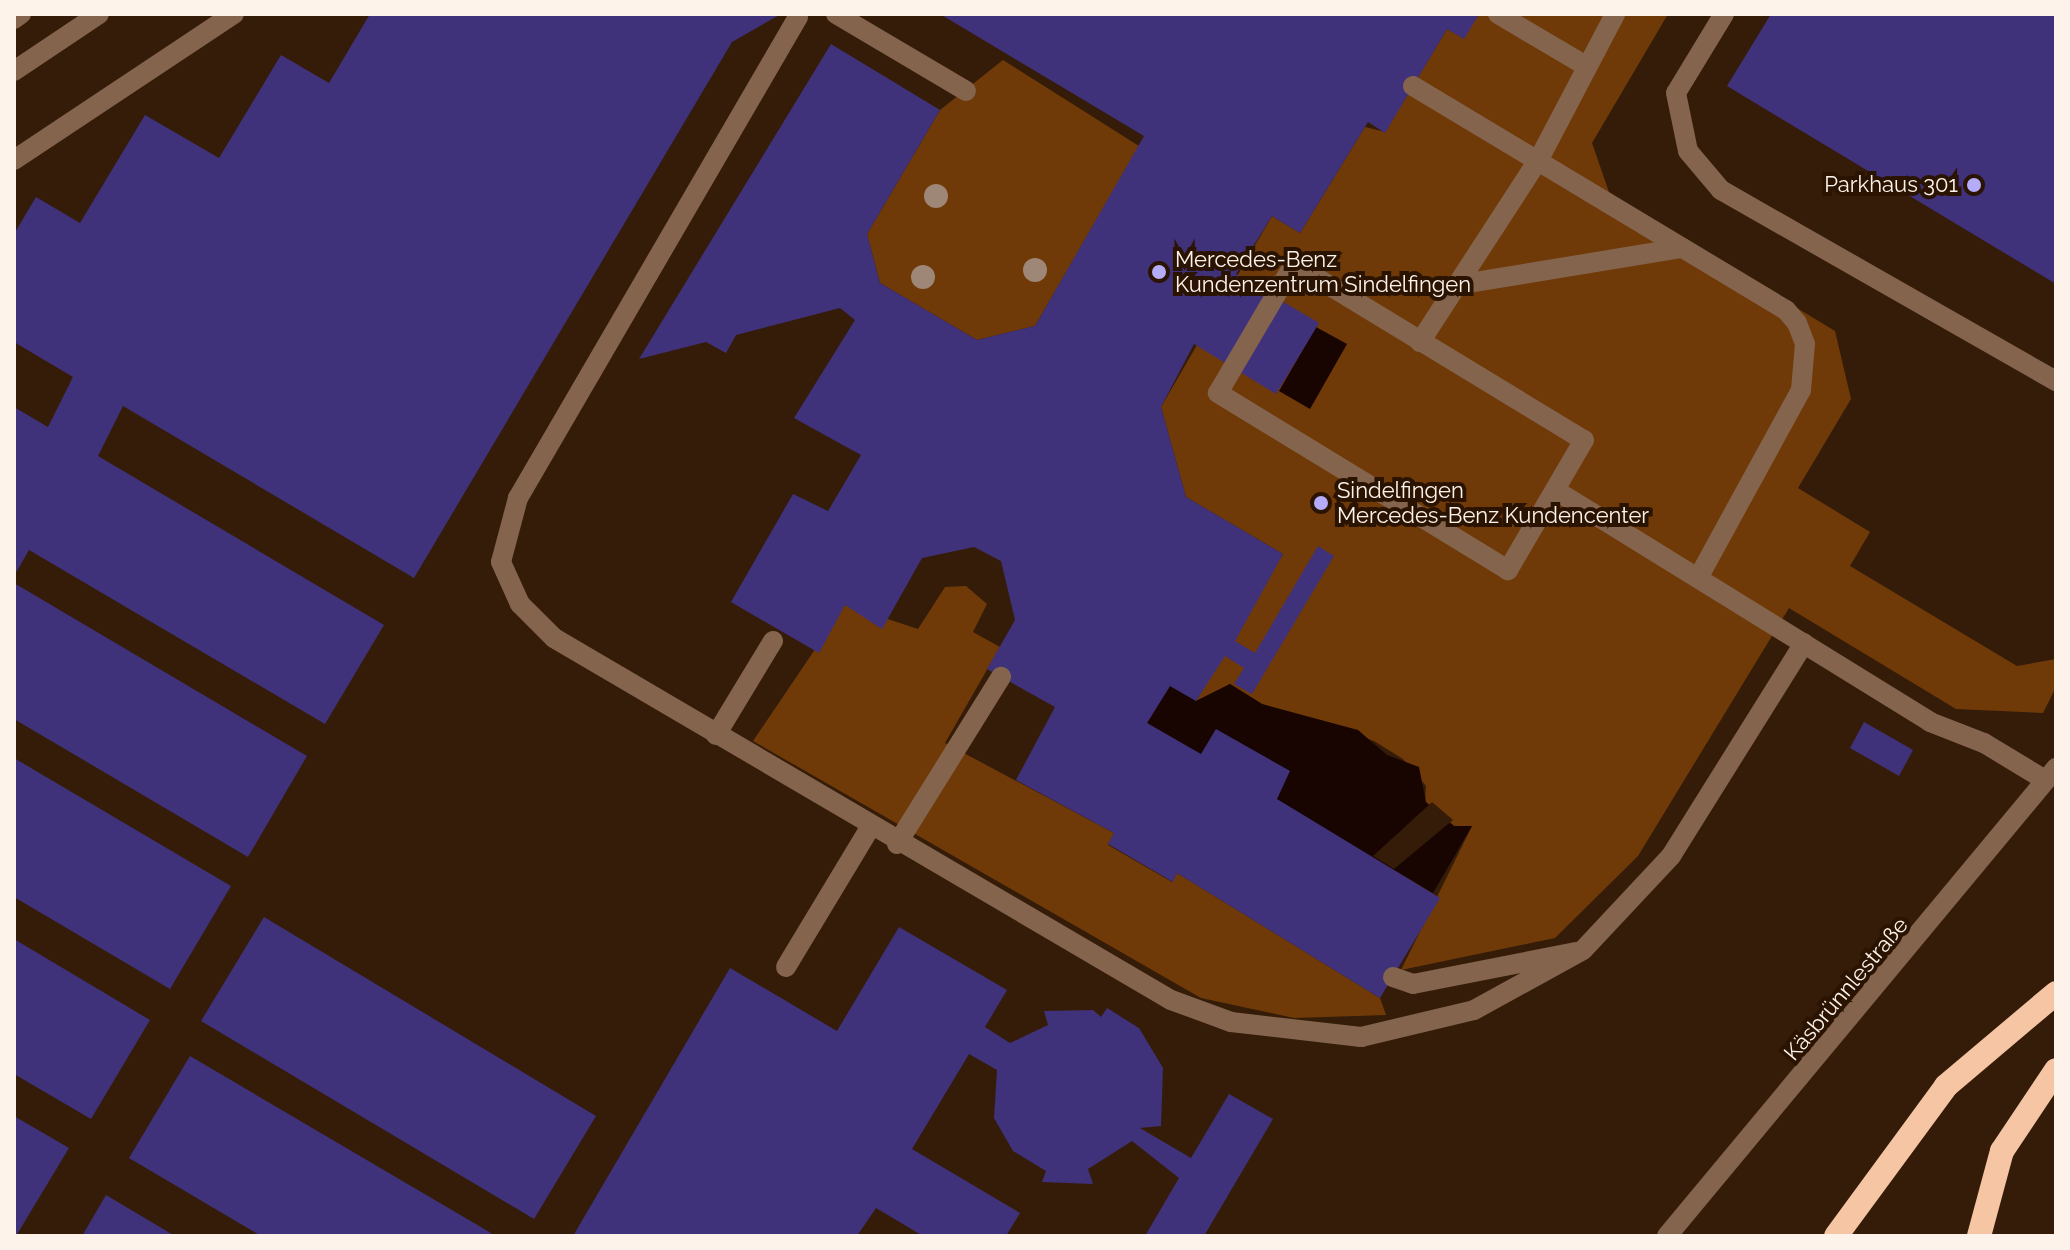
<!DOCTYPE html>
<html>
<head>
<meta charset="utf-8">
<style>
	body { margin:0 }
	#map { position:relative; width:2070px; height:1250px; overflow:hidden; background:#351c09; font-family:Raleway,sans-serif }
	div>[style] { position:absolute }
	.green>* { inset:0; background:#6f3a08 }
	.water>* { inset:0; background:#180400 }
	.pier>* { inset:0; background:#351c09 }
	.building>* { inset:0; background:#3f317a }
	.lane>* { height:20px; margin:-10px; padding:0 10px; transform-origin:10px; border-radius:10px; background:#84644d }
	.street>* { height:20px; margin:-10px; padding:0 10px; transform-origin:10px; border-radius:10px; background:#84644d }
	.highway>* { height:24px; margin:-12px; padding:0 12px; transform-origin:12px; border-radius:12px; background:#f6c5a4 }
	.trees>* { width:24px; height:24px; margin:-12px; border-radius:50%; background:#9e8776 }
	.dots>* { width:22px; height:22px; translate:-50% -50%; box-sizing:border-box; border:4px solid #2b1302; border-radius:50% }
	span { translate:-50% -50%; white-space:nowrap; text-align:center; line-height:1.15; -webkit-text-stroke:8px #2b1302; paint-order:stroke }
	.poi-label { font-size:22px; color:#fdf3eb }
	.right { translate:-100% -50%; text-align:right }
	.left { translate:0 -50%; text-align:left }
	.street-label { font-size:22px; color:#fdf3eb }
	.frame { position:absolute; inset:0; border:16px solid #fdf3eb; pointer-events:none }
</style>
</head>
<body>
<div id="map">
	<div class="green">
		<div style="clip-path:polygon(1479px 14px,1668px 14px,1592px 143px,1610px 195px,1835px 331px,1851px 399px,1798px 488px,1870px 532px,1850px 566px,2017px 666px,2056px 659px,2056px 687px,2043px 713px,1956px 709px,1789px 608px,1638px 856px,1555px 938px,1401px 970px,1472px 826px,1454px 826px,1425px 802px,1426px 786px,1403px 759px,1374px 741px,1262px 704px,1230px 684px,1196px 701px,1283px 554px,1186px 497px,1161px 407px,1272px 216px,1300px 233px,1365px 127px,1385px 132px,1447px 29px,1464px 38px)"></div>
		<div style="clip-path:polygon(1003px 60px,1139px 146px,1035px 326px,977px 340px,880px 283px,867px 234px,940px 110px)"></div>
		<div style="clip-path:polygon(966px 586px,987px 604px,973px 632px,1000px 647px,945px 743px,1114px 833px,1108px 845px,1172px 882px,1177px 873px,1380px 998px,1386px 1015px,1294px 1018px,1201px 998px,753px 741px,845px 605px,918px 629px,945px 587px)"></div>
	</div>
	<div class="water">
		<div style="clip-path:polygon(1316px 327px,1347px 344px,1310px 409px,1279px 391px)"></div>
		<div style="clip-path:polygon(1230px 684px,1262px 704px,1358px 730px,1387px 755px,1419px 767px,1426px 802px,1454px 826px,1472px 826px,1433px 893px,1147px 723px,1170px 686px,1196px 701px)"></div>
	</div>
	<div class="pier">
		<div style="clip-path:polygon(1432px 802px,1453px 820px,1394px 869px,1373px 856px)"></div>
	</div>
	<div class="building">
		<div style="clip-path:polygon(370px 14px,781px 14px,732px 42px,414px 578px,123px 406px,98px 456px,384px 625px,325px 724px,29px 550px,14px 576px,14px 407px,48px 427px,73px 377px,14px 342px,14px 234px,36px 197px,80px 223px,145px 115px,219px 158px,281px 55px,329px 83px)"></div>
		<div style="clip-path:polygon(940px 14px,1479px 14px,1464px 39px,1447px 29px,1385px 133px,1368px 122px,1300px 233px,1272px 216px,1236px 274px,1319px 323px,1276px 394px,1194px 344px,1161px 407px,1186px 497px,1283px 554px,1235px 641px,1255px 653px,1318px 546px,1334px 556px,1252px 694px,1234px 684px,1244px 668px,1225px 656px,1196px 701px,1170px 686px,1147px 723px,1201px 754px,1216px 729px,1290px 771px,1277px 799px,1440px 898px,1380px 998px,1177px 873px,1173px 882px,1108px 844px,1114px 833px,1016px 780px,1055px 707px,987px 669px,1015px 620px,1001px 561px,974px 547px,922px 558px,882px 629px,845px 605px,819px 653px,731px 602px,793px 494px,828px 511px,861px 455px,794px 418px,855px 320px,840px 308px,736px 335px,726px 353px,706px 342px,639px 359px,831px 44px,940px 110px,867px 234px,880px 283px,977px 340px,1035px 326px,1144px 136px)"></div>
		<div style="clip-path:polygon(1771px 14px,2056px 14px,2056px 284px,1727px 86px)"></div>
		<div style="clip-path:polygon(14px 583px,307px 756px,248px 857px,14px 719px)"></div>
		<div style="clip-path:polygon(1864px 722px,1913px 750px,1899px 776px,1850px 748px)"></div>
		<div style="clip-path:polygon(14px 758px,231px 886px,170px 989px,14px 897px)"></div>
		<div style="clip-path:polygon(264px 917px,596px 1116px,534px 1219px,201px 1021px)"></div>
		<div style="clip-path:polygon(899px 927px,1007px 990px,985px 1027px,1010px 1043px,1048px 1025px,1044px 1011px,1093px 1010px,1101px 1017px,1107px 1008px,1139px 1028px,1163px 1068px,1161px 1126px,1140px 1128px,1191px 1158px,1229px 1094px,1273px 1119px,1204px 1236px,1145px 1236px,1179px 1178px,1132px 1141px,1088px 1169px,1093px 1184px,1042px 1182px,1046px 1171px,1013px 1151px,994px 1118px,997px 1070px,969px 1054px,912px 1149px,1020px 1213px,1006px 1236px,923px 1236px,876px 1208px,857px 1236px,573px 1236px,730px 968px,837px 1031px)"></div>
		<div style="clip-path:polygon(14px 939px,150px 1020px,91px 1119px,14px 1074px)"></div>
		<div style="clip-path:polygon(190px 1056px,491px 1233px,489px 1236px,261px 1236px,129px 1158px)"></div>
		<div style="clip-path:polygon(14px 1116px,69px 1148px,16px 1236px,14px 1236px)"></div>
		<div style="clip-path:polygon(106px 1195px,175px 1236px,82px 1236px)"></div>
	</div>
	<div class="lane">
		<div style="left:14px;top:19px;width:9px;rotate:-36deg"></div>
		<div style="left:14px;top:71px;width:102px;rotate:-33.8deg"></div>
		<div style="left:1456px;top:285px;width:229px;rotate:-9.3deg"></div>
		<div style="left:716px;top:735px;width:110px;rotate:-58.8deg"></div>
		<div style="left:786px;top:967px;width:162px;rotate:-58.9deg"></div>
		<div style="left:1393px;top:977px;width:21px;rotate:19deg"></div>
		<div style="left:1413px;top:984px;width:166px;rotate:-11.1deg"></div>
	</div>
	<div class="street">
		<div style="left:836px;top:14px;width:151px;rotate:30.6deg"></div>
		<div style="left:1498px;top:14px;width:102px;rotate:30.6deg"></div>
		<div style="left:1724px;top:14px;width:92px;rotate:121.3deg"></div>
		<div style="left:1676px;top:93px;width:59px;rotate:78.3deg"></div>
		<div style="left:1688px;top:151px;width:51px;rotate:49.8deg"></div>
		<div style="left:1721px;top:190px;width:386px;rotate:29.7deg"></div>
		<div style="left:798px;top:17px;width:557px;rotate:120.2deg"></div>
		<div style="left:518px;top:498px;width:66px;rotate:104.9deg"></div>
		<div style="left:501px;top:562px;width:46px;rotate:65.7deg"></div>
		<div style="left:520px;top:604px;width:48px;rotate:45deg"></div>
		<div style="left:554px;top:638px;width:715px;rotate:30.4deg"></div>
		<div style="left:1171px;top:1000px;width:64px;rotate:20.1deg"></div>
		<div style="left:1231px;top:1022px;width:131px;rotate:6.6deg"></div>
		<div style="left:1361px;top:1037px;width:116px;rotate:-13.4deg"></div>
		<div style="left:1474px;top:1010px;width:124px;rotate:-28.8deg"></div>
		<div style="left:1583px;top:950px;width:129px;rotate:-46.9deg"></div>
		<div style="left:1671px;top:856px;width:251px;rotate:-58deg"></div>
		<div style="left:1413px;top:86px;width:435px;rotate:31deg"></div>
		<div style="left:1786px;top:310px;width:17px;rotate:50deg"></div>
		<div style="left:1797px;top:323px;width:22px;rotate:69deg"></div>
		<div style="left:1805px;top:344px;width:46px;rotate:95deg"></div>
		<div style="left:1801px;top:390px;width:212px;rotate:118.7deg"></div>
		<div style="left:14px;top:160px;width:264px;rotate:-33.6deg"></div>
		<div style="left:1294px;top:264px;width:339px;rotate:31.3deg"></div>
		<div style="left:1584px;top:440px;width:151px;rotate:120.3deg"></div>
		<div style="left:1508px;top:570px;width:340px;rotate:-148.6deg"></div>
		<div style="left:1218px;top:393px;width:150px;rotate:-59.5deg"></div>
		<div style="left:1420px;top:342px;width:218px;rotate:-57deg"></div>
		<div style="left:1539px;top:159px;width:164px;rotate:-62.3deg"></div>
		<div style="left:1555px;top:490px;width:441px;rotate:31.7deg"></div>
		<div style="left:1930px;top:722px;width:58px;rotate:21.3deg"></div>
		<div style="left:1984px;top:743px;width:71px;rotate:31.2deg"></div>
		<div style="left:897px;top:844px;width:197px;rotate:-58.1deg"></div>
		<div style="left:1667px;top:1236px;width:609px;rotate:-50.27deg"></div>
	</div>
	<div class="highway">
		<div style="left:1836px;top:1236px;width:186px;rotate:-53.7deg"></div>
		<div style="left:1946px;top:1086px;width:144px;rotate:-40.2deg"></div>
		<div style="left:1979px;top:1236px;width:88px;rotate:-74.9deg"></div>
		<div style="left:2002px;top:1151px;width:97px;rotate:-56.3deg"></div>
	</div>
	<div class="trees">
		<div style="left:936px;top:196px"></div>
		<div style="left:1035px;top:270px"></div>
		<div style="left:923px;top:277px"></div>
	</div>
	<div class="dots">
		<div style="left:1974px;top:185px;background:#b4acf9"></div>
		<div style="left:1159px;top:272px;background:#b4acf9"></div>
		<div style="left:1321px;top:503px;background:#b4acf9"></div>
	</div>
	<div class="poi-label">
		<span class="right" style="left:1958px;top:185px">Parkhaus 301</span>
		<span class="left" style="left:1175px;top:272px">Mercedes-Benz<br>Kundenzentrum Sindelfingen</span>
		<span class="left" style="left:1337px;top:503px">Sindelfingen<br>Mercedes-Benz Kundencenter</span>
	</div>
	<div class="street-label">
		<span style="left:1846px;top:989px;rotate:-50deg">Käsbrünnlestraße</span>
	</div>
	<div class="frame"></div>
</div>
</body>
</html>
